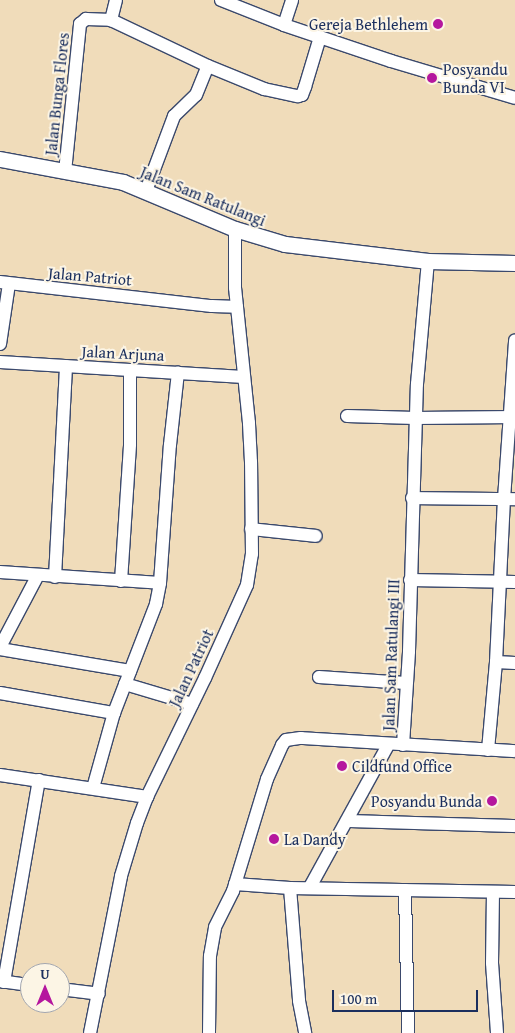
<!DOCTYPE html>
<html>
<head>
<meta charset="utf-8">
<style>
	body { margin:0 }
	#map { position:relative; width:515px; height:1033px; overflow:hidden; background:#f0dcba; font-family:"Gentium Book Plus",serif }
	div>[style] { position:absolute }
	.roads { filter:drop-shadow(1px 0 #3b496c) drop-shadow(-1px 0 #3b496c) drop-shadow(0 1px #3b496c) drop-shadow(0 -1px #3b496c) }
	.minor>* { height:12px; margin:-6px; padding:0 6px; transform-origin:6px; border-radius:6px; background:#fff }
	.major>* { height:15px; margin:-7.5px; padding:0 7.5px; transform-origin:7.5px; border-radius:7.5px; background:#fff }
	.dots>* { width:14px; height:14px; translate:-50% -50%; box-sizing:border-box; border:2px solid #fcf5e5; border-radius:50% }
	span { translate:-50% -50%; white-space:nowrap; text-align:center; line-height:1.15; -webkit-text-stroke:4px #fcf5e5; paint-order:stroke }
	.poi-label { font-size:16px; color:#1b2f5e }
	.right { translate:-100% -50%; text-align:right }
	.left { translate:0 -50%; text-align:left }
	.street-label { font-size:16px; color:#1b2f5e }
	.north { position:absolute; left:20px; top:963px; width:50px; height:50px; box-sizing:border-box; background:#fcf5e5; border:1px solid #a2a6af; border-radius:50%; rotate:0deg; font-size:14px; font-weight:700; line-height:20px; text-align:center; color:#1b2f5e }
	.north::after { content:''; display:block; margin:auto; width:18px; height:22px; background:#b5179e; clip-path:polygon(50% 0,100% 100%,50% 72%,0 100%) }
	.scale { position:absolute; left:332px; top:990px; width:146px; height:22px; box-sizing:border-box; border:2px solid #1b2f5e; border-top:0; padding-left:6px; font-size:15px; line-height:18px; white-space:nowrap; color:#1b2f5e; -webkit-text-stroke:4px #fcf5e5; paint-order:stroke }
</style>
</head>
<body>
<div id="map">
	<div class="roads">
		<div class="minor">
			<div style="left:116px;top:0;width:21px;rotate:104deg"></div>
			<div style="left:111px;top:20px;width:107px;rotate:25.4deg"></div>
			<div style="left:221px;top:0;width:68px;rotate:21.6deg"></div>
			<div style="left:284px;top:25px;width:113px;rotate:18.6deg"></div>
			<div style="left:391px;top:61px;width:129px;rotate:16.6deg"></div>
			<div style="left:284px;top:25px;width:26px;rotate:-72deg"></div>
			<div style="left:65px;top:172px;width:149px;rotate:-84.2deg"></div>
			<div style="left:80px;top:24px;width:8px;rotate:-40deg"></div>
			<div style="left:86px;top:19px;width:25px;rotate:2deg"></div>
			<div style="left:146px;top:191px;width:80px;rotate:-69.5deg"></div>
			<div style="left:174px;top:116px;width:30px;rotate:-44deg"></div>
			<div style="left:196px;top:95px;width:31px;rotate:-68deg"></div>
			<div style="left:208px;top:66px;width:61px;rotate:22.3deg"></div>
			<div style="left:264px;top:89px;width:35px;rotate:12deg"></div>
			<div style="left:298px;top:96px;width:4px;rotate:-14deg"></div>
			<div style="left:302px;top:95px;width:9px;rotate:-69deg"></div>
			<div style="left:305px;top:87px;width:52px;rotate:-73.3deg"></div>
			<div style="left:0;top:282px;width:213px;rotate:6.5deg"></div>
			<div style="left:212px;top:306px;width:25px;rotate:2deg"></div>
			<div style="left:0;top:344px;width:61px;rotate:-81.5deg"></div>
			<div style="left:0;top:362px;width:244px;rotate:3.5deg"></div>
			<div style="left:347px;top:416px;width:68px;rotate:1.7deg"></div>
			<div style="left:415px;top:418px;width:100px;rotate:-0.6deg"></div>
			<div style="left:412px;top:498px;width:103px;rotate:0.6deg"></div>
			<div style="left:251px;top:529px;width:65px;rotate:6.1deg"></div>
			<div style="left:0;top:572px;width:160px;rotate:3.9deg"></div>
			<div style="left:55px;top:577px;width:211px;rotate:-87deg"></div>
			<div style="left:410px;top:580px;width:105px;rotate:1.1deg"></div>
			<div style="left:121px;top:581px;width:137px;rotate:-86.2deg"></div>
			<div style="left:130px;top:444px;width:74px;rotate:-90deg"></div>
			<div style="left:0;top:647px;width:81px;rotate:-62.2deg"></div>
			<div style="left:0;top:649px;width:132px;rotate:9.6deg"></div>
			<div style="left:496px;top:662px;width:19px;rotate:3deg"></div>
			<div style="left:319px;top:677px;width:87px;rotate:3.9deg"></div>
			<div style="left:125px;top:684px;width:70px;rotate:16.6deg"></div>
			<div style="left:0;top:693px;width:116px;rotate:10deg"></div>
			<div style="left:403px;top:745px;width:94px;rotate:-86.3deg"></div>
			<div style="left:409px;top:651px;width:267px;rotate:-88.3deg"></div>
			<div style="left:417px;top:384px;width:123px;rotate:-84.9deg"></div>
			<div style="left:488px;top:750px;width:88px;rotate:-84.8deg"></div>
			<div style="left:496px;top:662px;width:163px;rotate:-87.2deg"></div>
			<div style="left:504px;top:499px;width:159px;rotate:-86deg"></div>
			<div style="left:0;top:775px;width:149px;rotate:8.5deg"></div>
			<div style="left:93px;top:788px;width:78px;rotate:-74.4deg"></div>
			<div style="left:114px;top:713px;width:117px;rotate:-68.9deg"></div>
			<div style="left:156px;top:604px;width:21px;rotate:-79deg"></div>
			<div style="left:160px;top:583px;width:138px;rotate:-85.9deg"></div>
			<div style="left:170px;top:445px;width:73px;rotate:-83.7deg"></div>
			<div style="left:347px;top:821px;width:168px;rotate:1.7deg"></div>
			<div style="left:235px;top:884px;width:55px;rotate:4.2deg"></div>
			<div style="left:290px;top:888px;width:225px;rotate:1deg"></div>
			<div style="left:310px;top:887px;width:162px;rotate:-61.2deg"></div>
			<div style="left:290px;top:888px;width:113px;rotate:85.4deg"></div>
			<div style="left:299px;top:1001px;width:33px;rotate:79deg"></div>
			<div style="left:405px;top:890px;width:143px;rotate:88.8deg"></div>
			<div style="left:493px;top:892px;width:71px;rotate:90.8deg"></div>
			<div style="left:492px;top:963px;width:70px;rotate:85.9deg"></div>
			<div style="left:0;top:981px;width:30px;rotate:8deg"></div>
			<div style="left:4px;top:982px;width:205px;rotate:-80.2deg"></div>
			<div style="left:60px;top:989px;width:39px;rotate:7deg"></div>
			<div style="left:90px;top:1033px;width:160px;rotate:-78.8deg"></div>
			<div style="left:121px;top:876px;width:55px;rotate:-73.2deg"></div>
			<div style="left:137px;top:823px;width:28px;rotate:-69deg"></div>
			<div style="left:147px;top:797px;width:132px;rotate:-64deg"></div>
			<div style="left:205px;top:678px;width:102px;rotate:-65.7deg"></div>
			<div style="left:247px;top:585px;width:31px;rotate:-81deg"></div>
			<div style="left:252px;top:554px;width:92px;rotate:-90.6deg"></div>
			<div style="left:251px;top:462px;width:39px;rotate:-93deg"></div>
			<div style="left:249px;top:423px;width:136px;rotate:-95.9deg"></div>
			<div style="left:235px;top:288px;width:59px;rotate:-90deg"></div>
			<div style="left:209px;top:1033px;width:77px;rotate:-89.3deg"></div>
			<div style="left:210px;top:956px;width:29px;rotate:-80deg"></div>
			<div style="left:215px;top:927px;width:40px;rotate:-63.4deg"></div>
			<div style="left:233px;top:891px;width:117px;rotate:-73.1deg"></div>
			<div style="left:267px;top:779px;width:37px;rotate:-66deg"></div>
			<div style="left:282px;top:745px;width:6px;rotate:-51deg"></div>
			<div style="left:286px;top:740px;width:15px;rotate:-8deg"></div>
			<div style="left:301px;top:738px;width:214px;rotate:3.5deg"></div>
		</div>
		<div class="major">
			<div style="left:0;top:159px;width:125px;rotate:10.6deg"></div>
			<div style="left:123px;top:182px;width:121px;rotate:22.8deg"></div>
			<div style="left:235px;top:229px;width:52px;rotate:16.7deg"></div>
			<div style="left:285px;top:244px;width:144px;rotate:6.8deg"></div>
			<div style="left:428px;top:261px;width:87px;rotate:1.3deg"></div>
		</div>
	</div>
	<div class="dots">
		<div style="left:438px;top:24px;background:#b5179e"></div>
		<div style="left:432px;top:78px;background:#b5179e"></div>
		<div style="left:342px;top:766px;background:#b5179e"></div>
		<div style="left:492px;top:801px;background:#b5179e"></div>
		<div style="left:274px;top:839px;background:#b5179e"></div>
	</div>
	<div class="poi-label">
		<span class="right" style="left:428px;top:24px">Gereja Bethlehem</span>
		<span class="left" style="left:443px;top:78px">Posyandu<br>Bunda VI</span>
		<span class="left" style="left:352px;top:766px">Cildfund Office</span>
		<span class="right" style="left:482px;top:801px">Posyandu Bunda</span>
		<span class="left" style="left:284px;top:839px">La Dandy</span>
	</div>
	<div class="street-label">
		<span style="left:57px;top:94px;rotate:-84deg">Jalan Bunga Flores</span>
		<span style="left:203px;top:196px;rotate:22deg">Jalan Sam Ratulangi</span>
		<span style="left:90px;top:276px;rotate:5deg">Jalan Patriot</span>
		<span style="left:123px;top:353px;rotate:3deg">Jalan Arjuna</span>
		<span style="left:391px;top:655px;rotate:-88deg">Jalan Sam Ratulangi III</span>
		<span style="left:191px;top:668px;rotate:-65deg">Jalan Patriot</span>
	</div>
	<div class="north">U</div>
	<div class="scale">100 m</div>
</div>
</body>
</html>
